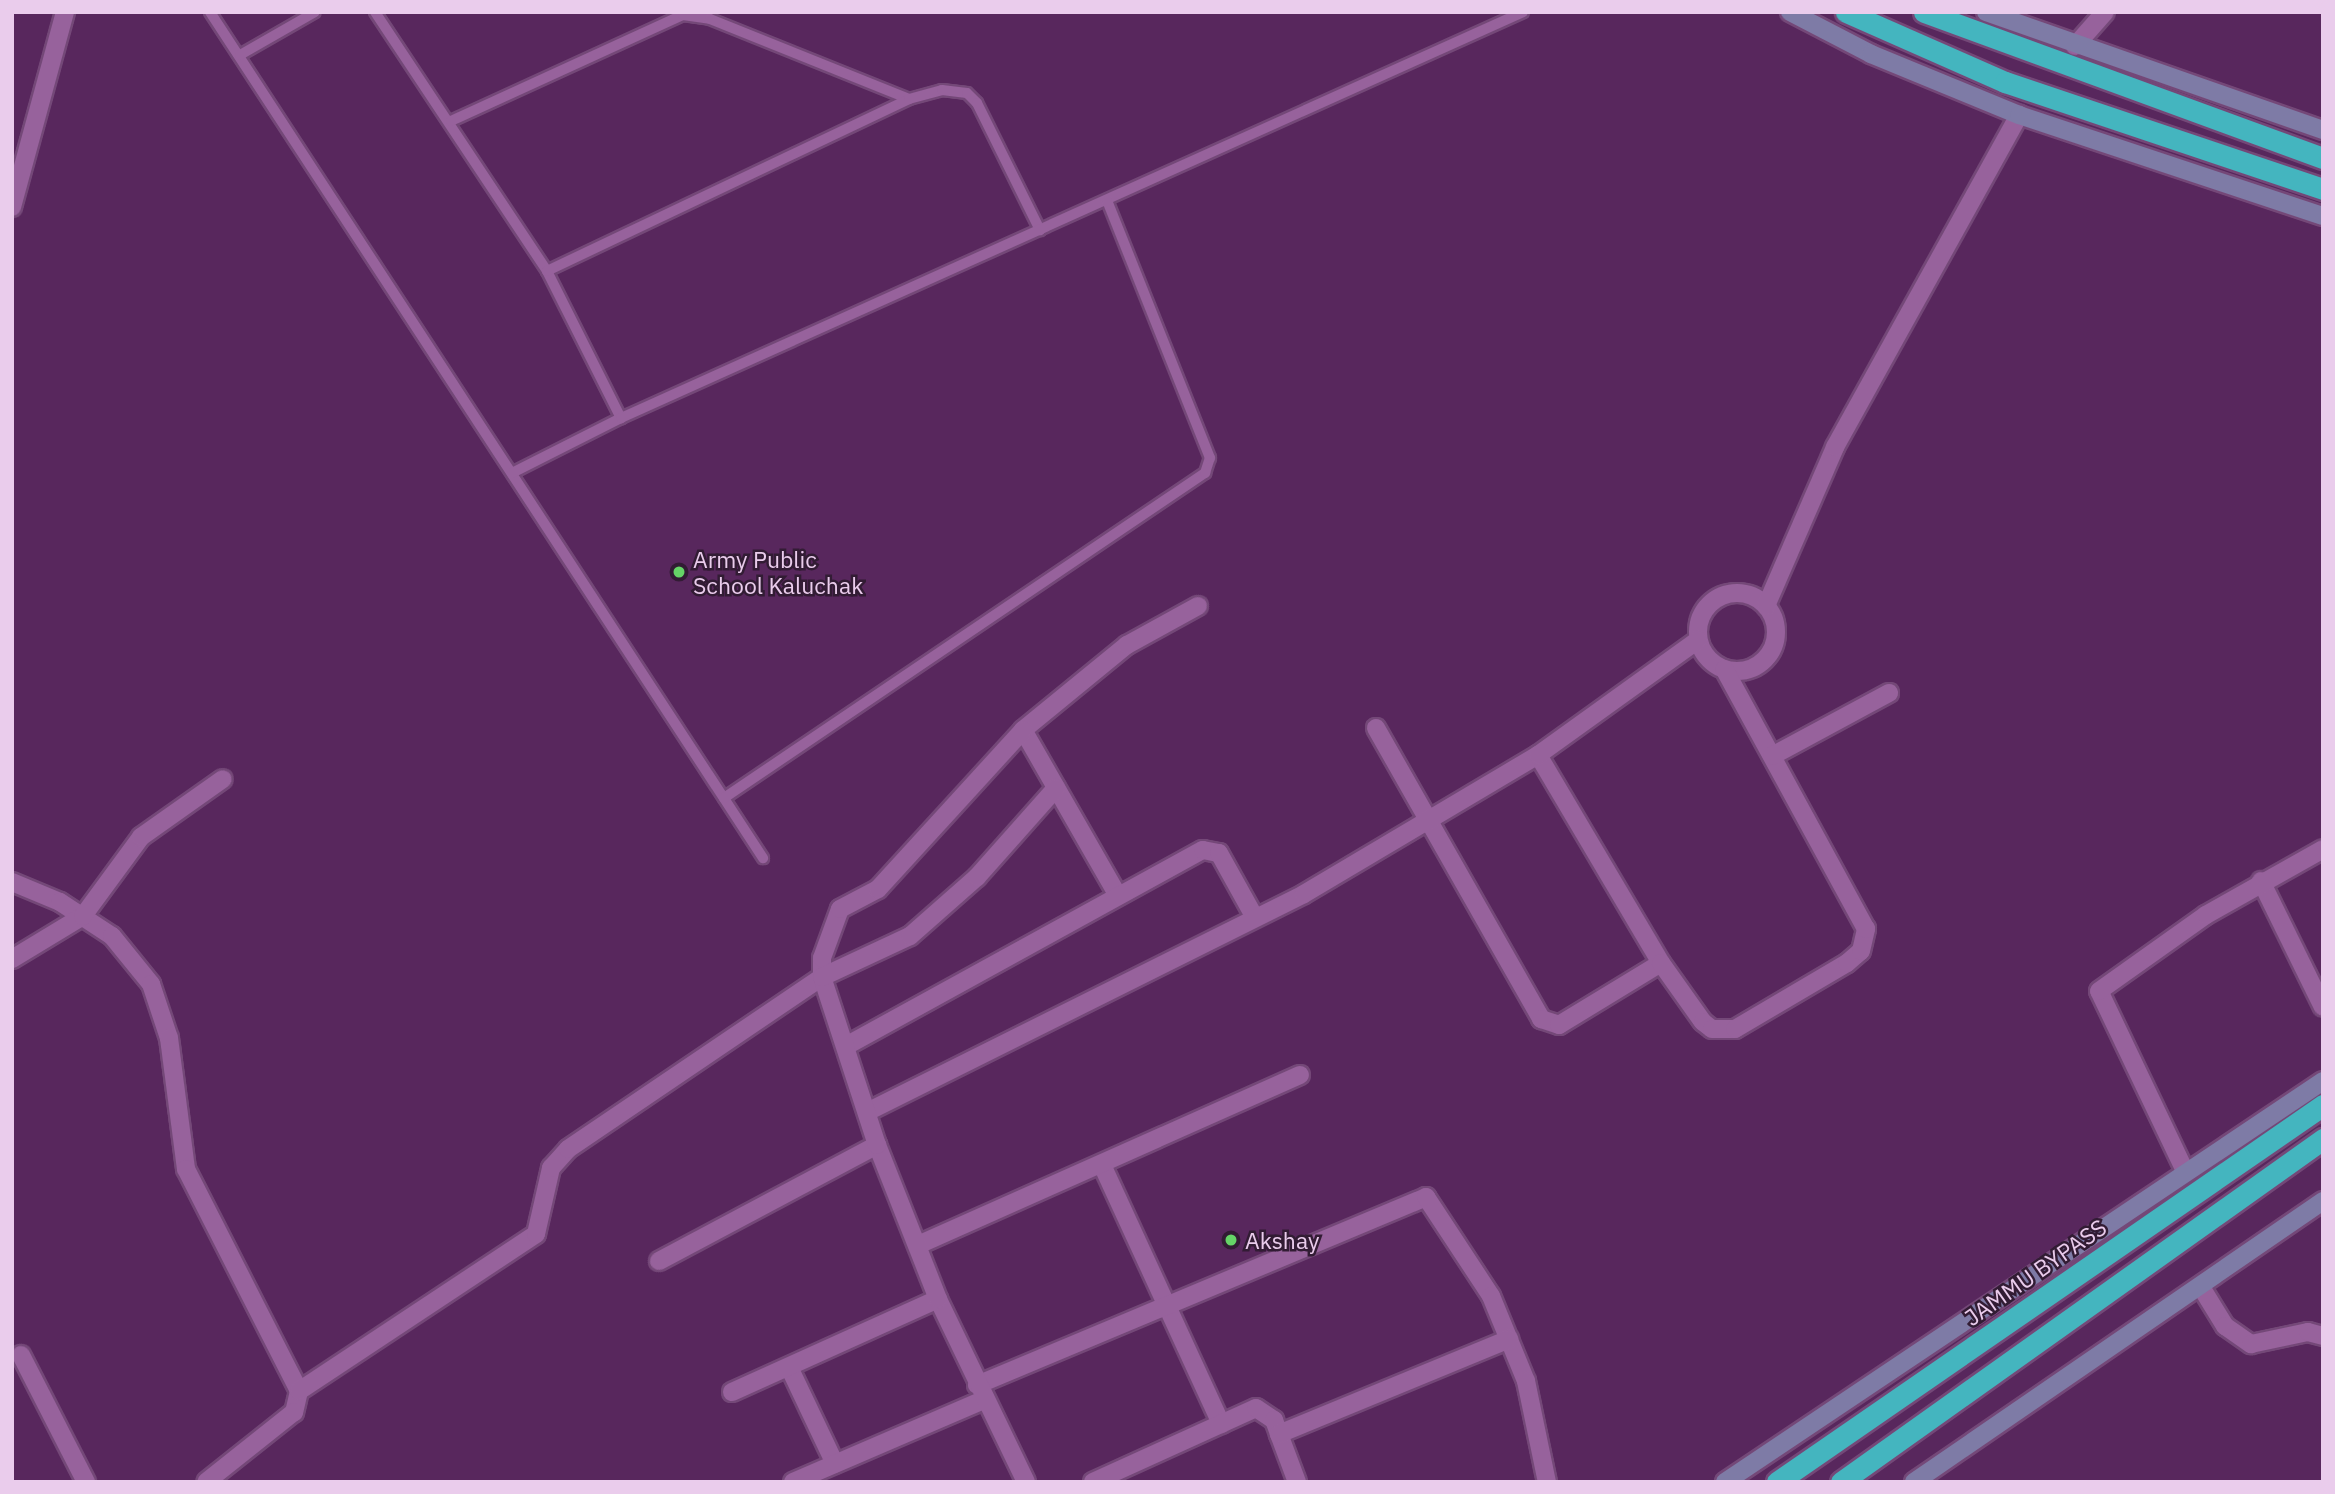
<!DOCTYPE html>
<html>
<head>
<meta charset="utf-8">
<style>
	body { margin:0 }
	#map { position:relative; width:2335px; height:1494px; overflow:hidden; background:#58275d; font-family:"IBM Plex Sans",sans-serif }
	div>[style] { position:absolute }
	.roads { filter:drop-shadow(2px 0 #744878) drop-shadow(-2px 0 #744878) drop-shadow(0 2px #744878) drop-shadow(0 -2px #744878) }
	.lane>* { height:10px; margin:-5px; padding:0 5px; transform-origin:5px; border-radius:5px; background:#97629c }
	.street>* { height:18px; margin:-9px; padding:0 9px; transform-origin:9px; border-radius:9px; background:#97629c }
	.street>.ring { margin:-9px; padding:0; box-sizing:content-box; background:none; border:18px solid #97629c; border-radius:50% }
	.secondary>* { height:18px; margin:-9px; padding:0 9px; transform-origin:9px; border-radius:9px; background:#7e7ba6 }
	.highway>* { height:21px; margin:-10.5px; padding:0 10.5px; transform-origin:10.5px; border-radius:10.5px; background:#44b5bf }
	.dots>* { width:19px; height:19px; translate:-50% -50%; box-sizing:border-box; border:4px solid #321c34; border-radius:50% }
	span { translate:-50% -50%; white-space:nowrap; text-align:center; line-height:1.15; -webkit-text-stroke:5px #321c34; paint-order:stroke }
	.poi-label { font-size:23px; color:#eaccec }
	.left { translate:0 -50%; text-align:left }
	.street-label { font-size:23px; color:#eaccec }
	.frame { position:absolute; inset:0; border:14px solid #eaccec; pointer-events:none }
</style>
</head>
<body>
<div id="map">
	<div class="roads">
		<div class="lane">
			<div style="left:210px;top:12px;width:1011px;rotate:56.83deg"></div>
			<div style="left:375px;top:12px;width:311px;rotate:56.4deg"></div>
			<div style="left:547px;top:271px;width:165px;rotate:63.3deg"></div>
			<div style="left:240px;top:55px;width:86px;rotate:-29.8deg"></div>
			<div style="left:451px;top:121px;width:255px;rotate:-24.6deg"></div>
			<div style="left:683px;top:15px;width:27px;rotate:8deg"></div>
			<div style="left:710px;top:19px;width:214px;rotate:21.9deg"></div>
			<div style="left:547px;top:271px;width:401px;rotate:-25.4deg"></div>
			<div style="left:909px;top:99px;width:34px;rotate:-15deg"></div>
			<div style="left:942px;top:90px;width:25px;rotate:7deg"></div>
			<div style="left:967px;top:93px;width:14px;rotate:45deg"></div>
			<div style="left:977px;top:103px;width:142px;rotate:63.6deg"></div>
			<div style="left:512px;top:473px;width:122px;rotate:-26.8deg"></div>
			<div style="left:621px;top:418px;width:989px;rotate:-24.23deg"></div>
			<div style="left:724px;top:798px;width:581px;rotate:-34.05deg"></div>
			<div style="left:1205px;top:473px;width:16px;rotate:-72deg"></div>
			<div style="left:1210px;top:458px;width:277px;rotate:-111.8deg"></div>
		</div>
		<div class="street">
			<div style="left:2075px;top:46px;width:45px;rotate:-48.6deg"></div>
			<div style="left:12px;top:207px;width:202px;rotate:-74.8deg"></div>
			<div class="ring" style="left:1698px;top:593px;width:60px;height:60px"></div>
			<div style="left:1766px;top:606px;width:173px;rotate:-66.5deg"></div>
			<div style="left:1835px;top:447px;width:380px;rotate:-61deg"></div>
			<div style="left:1376px;top:728px;width:335px;rotate:60.4deg"></div>
			<div style="left:1541px;top:1019px;width:19px;rotate:18deg"></div>
			<div style="left:1559px;top:1025px;width:119px;rotate:-31.3deg"></div>
			<div style="left:1538px;top:755px;width:242px;rotate:59.4deg"></div>
			<div style="left:1661px;top:963px;width:72px;rotate:54.6deg"></div>
			<div style="left:1703px;top:1022px;width:11px;rotate:38deg"></div>
			<div style="left:1712px;top:1029px;width:23px"></div>
			<div style="left:1735px;top:1029px;width:130px;rotate:-30.5deg"></div>
			<div style="left:1847px;top:963px;width:18px;rotate:-41deg"></div>
			<div style="left:1861px;top:951px;width:23px;rotate:-77deg"></div>
			<div style="left:1866px;top:929px;width:296px;rotate:-118.6deg"></div>
			<div style="left:1772px;top:756px;width:133px;rotate:-28.3deg"></div>
			<div style="left:2261px;top:881px;width:140px;rotate:63.8deg"></div>
			<div style="left:12px;top:882px;width:52px;rotate:22.6deg"></div>
			<div style="left:60px;top:902px;width:62px;rotate:33.2deg"></div>
			<div style="left:112px;top:936px;width:62px;rotate:50.9deg"></div>
			<div style="left:151px;top:984px;width:57px;rotate:71.6deg"></div>
			<div style="left:169px;top:1038px;width:132px;rotate:82.6deg"></div>
			<div style="left:186px;top:1169px;width:249px;rotate:63deg"></div>
			<div style="left:299px;top:1391px;width:22px;rotate:103deg"></div>
			<div style="left:294px;top:1412px;width:112px;rotate:141.5deg"></div>
			<div style="left:1117px;top:894px;width:189px;rotate:-119.8deg"></div>
			<div style="left:1023px;top:730px;width:134px;rotate:-39.3deg"></div>
			<div style="left:1127px;top:645px;width:81px;rotate:-28.8deg"></div>
			<div style="left:12px;top:959px;width:83px;rotate:-31.2deg"></div>
			<div style="left:83px;top:916px;width:98px;rotate:-53.7deg"></div>
			<div style="left:141px;top:837px;width:100px;rotate:-35.3deg"></div>
			<div style="left:846px;top:1046px;width:407px;rotate:-28.8deg"></div>
			<div style="left:1203px;top:850px;width:16px;rotate:11deg"></div>
			<div style="left:1219px;top:853px;width:74px;rotate:61deg"></div>
			<div style="left:867px;top:1112px;width:488px;rotate:-26.5deg"></div>
			<div style="left:1304px;top:894px;width:272px;rotate:-30.7deg"></div>
			<div style="left:1538px;top:755px;width:197px;rotate:-35.7deg"></div>
			<div style="left:1103px;top:1167px;width:283px;rotate:65.3deg"></div>
			<div style="left:2185px;top:1171px;width:199px;rotate:-115.5deg"></div>
			<div style="left:2099px;top:991px;width:131px;rotate:-35.4deg"></div>
			<div style="left:2206px;top:915px;width:134px;rotate:-29.4deg"></div>
			<div style="left:918px;top:1245px;width:418px;rotate:-24deg"></div>
			<div style="left:659px;top:1261px;width:247px;rotate:-28deg"></div>
			<div style="left:2201px;top:1287px;width:46px;rotate:58.4deg"></div>
			<div style="left:2225px;top:1326px;width:32px;rotate:35deg"></div>
			<div style="left:2251px;top:1344px;width:58px;rotate:-11.9deg"></div>
			<div style="left:2308px;top:1332px;width:16px;rotate:15deg"></div>
			<div style="left:21px;top:1355px;width:143px;rotate:62.9deg"></div>
			<div style="left:789px;top:1367px;width:107px;rotate:64.6deg"></div>
			<div style="left:977px;top:1385px;width:487px;rotate:-22.7deg"></div>
			<div style="left:1426px;top:1197px;width:118px;rotate:56.7deg"></div>
			<div style="left:1491px;top:1296px;width:92px;rotate:67.6deg"></div>
			<div style="left:1526px;top:1381px;width:103px;rotate:78.3deg"></div>
			<div style="left:299px;top:1391px;width:284px;rotate:-33.5deg"></div>
			<div style="left:536px;top:1234px;width:68px;rotate:-77.2deg"></div>
			<div style="left:551px;top:1168px;width:25px;rotate:-48deg"></div>
			<div style="left:568px;top:1149px;width:307px;rotate:-34.1deg"></div>
			<div style="left:822px;top:977px;width:19px;rotate:-90deg"></div>
			<div style="left:822px;top:958px;width:52px;rotate:-69.8deg"></div>
			<div style="left:840px;top:909px;width:43px;rotate:-27.8deg"></div>
			<div style="left:878px;top:889px;width:215px;rotate:-47.6deg"></div>
			<div style="left:732px;top:1392px;width:226px;rotate:-24.3deg"></div>
			<div style="left:793px;top:1482px;width:207px;rotate:-23.3deg"></div>
			<div style="left:1026px;top:1482px;width:203px;rotate:-115.7deg"></div>
			<div style="left:938px;top:1299px;width:166px;rotate:-111.6deg"></div>
			<div style="left:877px;top:1145px;width:177px;rotate:-108.1deg"></div>
			<div style="left:822px;top:977px;width:97px;rotate:-25deg"></div>
			<div style="left:910px;top:936px;width:89px;rotate:-41.4deg"></div>
			<div style="left:977px;top:877px;width:119px;rotate:-48.4deg"></div>
			<div style="left:1093px;top:1482px;width:179px;rotate:-24.4deg"></div>
			<div style="left:1256px;top:1408px;width:22px;rotate:34deg"></div>
			<div style="left:1274px;top:1420px;width:15px;rotate:70deg"></div>
			<div style="left:1297px;top:1482px;width:51px;rotate:-110.6deg"></div>
			<div style="left:1279px;top:1434px;width:249px;rotate:-22.4deg"></div>
		</div>
		<div class="secondary">
			<div style="left:1790px;top:12px;width:91px;rotate:27.4deg"></div>
			<div style="left:1871px;top:54px;width:160px;rotate:22.4deg"></div>
			<div style="left:2019px;top:115px;width:320px;rotate:18.4deg"></div>
			<div style="left:1986px;top:12px;width:357px;rotate:19.3deg"></div>
			<div style="left:1725px;top:1482px;width:720px;rotate:-33.84deg"></div>
			<div style="left:1914px;top:1482px;width:496px;rotate:-34.5deg"></div>
		</div>
		<div class="highway">
			<div style="left:1846px;top:12px;width:174px;rotate:23.8deg"></div>
			<div style="left:2005px;top:82px;width:336px;rotate:18.6deg"></div>
			<div style="left:1924px;top:12px;width:425px;rotate:20.1deg"></div>
			<div style="left:1777px;top:1482px;width:664px;rotate:-34.62deg"></div>
			<div style="left:1841px;top:1482px;width:592px;rotate:-35.44deg"></div>
		</div>
	</div>
	<div class="dots">
		<div style="left:679px;top:572px;background:#65d467"></div>
		<div style="left:1231px;top:1240px;background:#65d467"></div>
	</div>
	<div class="poi-label">
		<span class="left" style="left:693px;top:572px">Army Public<br>School Kaluchak</span>
		<span class="left" style="left:1245px;top:1240px">Akshay</span>
	</div>
	<div class="street-label">
		<span style="left:2035px;top:1272px;rotate:-35deg">JAMMU BYPASS</span>
	</div>
	<div class="frame"></div>
</div>
</body>
</html>
